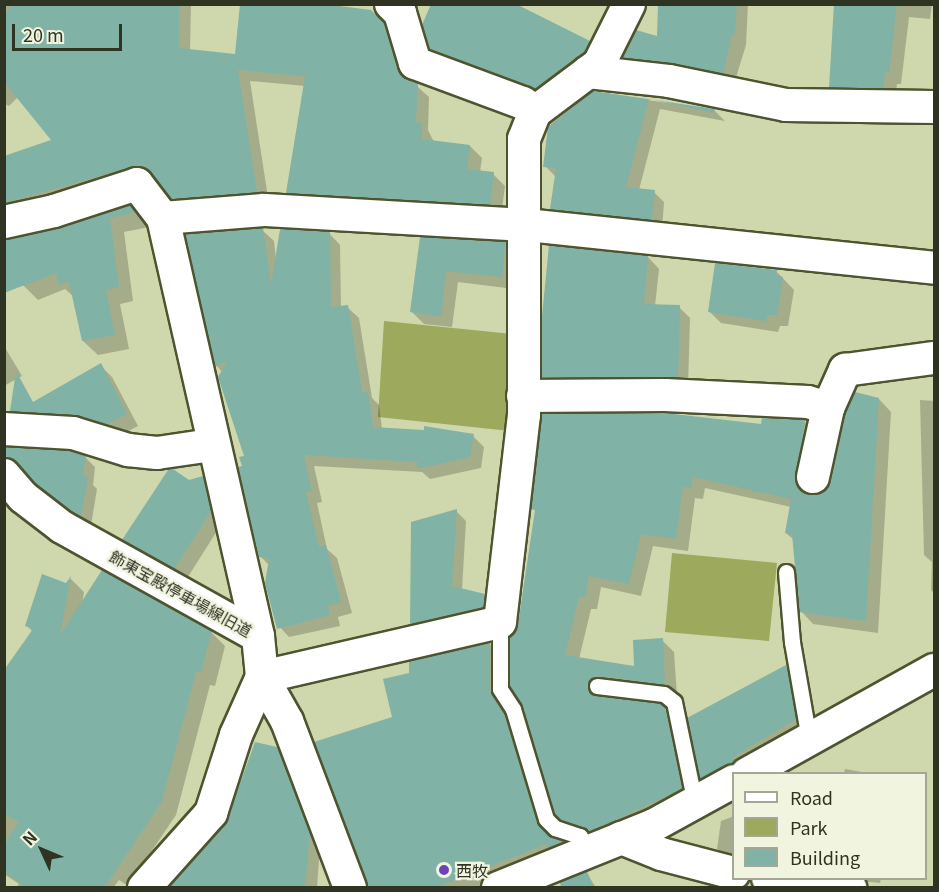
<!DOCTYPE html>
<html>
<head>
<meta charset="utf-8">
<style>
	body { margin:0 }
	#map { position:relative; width:939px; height:892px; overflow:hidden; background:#cfd7ad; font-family:Georgia,"Noto Sans JP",serif }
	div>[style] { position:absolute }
	.green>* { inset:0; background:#9daa5d }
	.shadow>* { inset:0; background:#0003 }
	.building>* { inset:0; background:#80b2a6 }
	.roads { filter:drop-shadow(2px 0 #4d542f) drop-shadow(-2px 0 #4d542f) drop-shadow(0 2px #4d542f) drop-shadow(0 -2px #4d542f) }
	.service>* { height:15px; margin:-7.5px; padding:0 7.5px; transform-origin:7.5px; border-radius:7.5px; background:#fff }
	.minor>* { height:32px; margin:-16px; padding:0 16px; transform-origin:16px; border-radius:16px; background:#fff }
	.dots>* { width:16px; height:16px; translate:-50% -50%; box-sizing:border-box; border:3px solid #f1f5e0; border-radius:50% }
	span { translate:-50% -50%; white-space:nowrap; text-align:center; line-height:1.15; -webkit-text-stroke:4.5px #f1f5e0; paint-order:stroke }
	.street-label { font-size:16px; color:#2f3322 }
	.poi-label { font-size:16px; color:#2f3322 }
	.left { translate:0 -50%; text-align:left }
	.frame { position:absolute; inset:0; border:6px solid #2f3322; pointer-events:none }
	.legend { position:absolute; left:732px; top:772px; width:195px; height:108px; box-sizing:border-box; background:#f1f5e0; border:2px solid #a3a794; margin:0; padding:8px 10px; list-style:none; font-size:18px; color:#2f3322 }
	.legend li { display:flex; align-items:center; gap:12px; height:30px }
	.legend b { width:30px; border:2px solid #a3a794 }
	.north { position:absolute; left:12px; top:820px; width:60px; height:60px; -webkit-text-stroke:4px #f1f5e0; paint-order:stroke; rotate:314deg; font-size:16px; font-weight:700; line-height:24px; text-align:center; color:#2f3322 }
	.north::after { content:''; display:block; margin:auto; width:21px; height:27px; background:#2f3322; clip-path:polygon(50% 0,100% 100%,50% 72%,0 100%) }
	.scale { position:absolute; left:12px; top:24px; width:110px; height:27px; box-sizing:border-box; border:3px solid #2f3322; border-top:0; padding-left:8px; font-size:18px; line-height:21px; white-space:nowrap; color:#2f3322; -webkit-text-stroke:4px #f1f5e0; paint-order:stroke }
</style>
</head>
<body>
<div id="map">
	<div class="green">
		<div style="clip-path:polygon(384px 321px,522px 335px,510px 431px,378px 417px)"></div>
		<div style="clip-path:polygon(672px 553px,777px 563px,769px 641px,665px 632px)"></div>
	</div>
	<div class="shadow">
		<div style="clip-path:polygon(4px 4px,191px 4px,190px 50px,236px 56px,371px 11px,396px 36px,411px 81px,429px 97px,428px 130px,434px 142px,470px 146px,482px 158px,480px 172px,493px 174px,505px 186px,501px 216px,300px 205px,288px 193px,305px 86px,250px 81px,269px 204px,185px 211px,161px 183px,145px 178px,19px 215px,4px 196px,53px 140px,18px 97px,9px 106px,4px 104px)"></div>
		<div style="clip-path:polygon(513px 4px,589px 42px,600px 53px,547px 100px,442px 60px,431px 48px)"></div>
		<div style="clip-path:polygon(674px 4px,748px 4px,746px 45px,734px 84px,636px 69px,624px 57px,659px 38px)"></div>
		<div style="clip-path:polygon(836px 4px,932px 4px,930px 19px,909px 17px,901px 84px,897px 84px,895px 100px,843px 99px,831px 87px)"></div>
		<div style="clip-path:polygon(594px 92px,714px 110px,725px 121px,660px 109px,639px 190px,654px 192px,664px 202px,662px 230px,562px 219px,552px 209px,556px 177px,545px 166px,551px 124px)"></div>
		<div style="clip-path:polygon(130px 207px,149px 227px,124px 232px,133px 301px,120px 304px,129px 349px,98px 355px,83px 341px,74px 297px,65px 289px,38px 300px,23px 285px,58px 230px)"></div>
		<div style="clip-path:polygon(262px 230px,274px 241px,276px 259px,329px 233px,340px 245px,341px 307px,347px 307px,359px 318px,372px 398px,379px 405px,382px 429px,473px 436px,484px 447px,481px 468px,430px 479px,422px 472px,314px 466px,322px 502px,317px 503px,327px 549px,337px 558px,352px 613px,338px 617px,340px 626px,289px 637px,278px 625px,270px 566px,260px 556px,243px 467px,246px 457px,222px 372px,217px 366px)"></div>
		<div style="clip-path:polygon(421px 238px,505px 243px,517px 255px,513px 289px,458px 282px,452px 327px,424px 324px,412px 312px)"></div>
		<div style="clip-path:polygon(648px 257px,659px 269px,655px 306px,679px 307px,690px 318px,688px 388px,555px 388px,543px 377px)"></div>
		<div style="clip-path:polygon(776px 271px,794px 290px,788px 326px,780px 326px,778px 332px,721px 323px,709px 311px)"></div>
		<div style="clip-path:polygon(4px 346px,22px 376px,4px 386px)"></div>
		<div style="clip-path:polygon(100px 365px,112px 377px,138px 426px,119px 436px,24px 423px,12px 411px,34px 404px)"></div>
		<div style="clip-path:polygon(879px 399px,891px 412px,878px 633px,813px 624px,801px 611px,795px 541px,786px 533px,791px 507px,705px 488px,703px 499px,695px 498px,688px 551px,653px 546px,641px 596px,601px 587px,597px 609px,591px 609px,579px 659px,635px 668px,662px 640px,674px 652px,677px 696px,610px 688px,600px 698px,664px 709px,677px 721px,694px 801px,602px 843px,569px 826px,556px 813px,519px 625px,536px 512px,533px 508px,763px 426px,804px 421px,817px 434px,808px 495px,820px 495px,832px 482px)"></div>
		<div style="clip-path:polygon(920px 400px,934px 401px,934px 593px,931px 590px,932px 562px,924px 555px)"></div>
		<div style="clip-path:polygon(7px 449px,85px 457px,95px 467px,93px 485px,97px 489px,91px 525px,48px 494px,27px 472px,16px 467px,6px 457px)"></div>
		<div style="clip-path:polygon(203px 478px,215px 490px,222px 523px,186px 580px,136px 552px,124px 540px,189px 481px)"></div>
		<div style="clip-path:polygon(456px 511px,466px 521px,462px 590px,484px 595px,495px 605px,493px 617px,421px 634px,412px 624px,413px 523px)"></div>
		<div style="clip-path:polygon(71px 579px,84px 592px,82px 605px,211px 632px,225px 646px,215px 686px,210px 685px,176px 815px,128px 886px,119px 880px,113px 888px,16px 888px,19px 884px,4px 874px,8px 841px,4px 839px,4px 672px,33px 632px,26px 625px)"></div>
		<div style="clip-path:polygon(490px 644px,503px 658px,503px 704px,517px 728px,550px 837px,564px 843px,577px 855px,559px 857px,481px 888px,367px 888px,393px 718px,411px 674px)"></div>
		<div style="clip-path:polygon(786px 666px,798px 678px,807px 731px,713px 789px,701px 777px)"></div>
		<div style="clip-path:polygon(277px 748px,288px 760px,320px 845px,317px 888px,171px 888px,226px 826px)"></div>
		<div style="clip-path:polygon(845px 769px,873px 774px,844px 774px)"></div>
		<div style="clip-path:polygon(734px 816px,734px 862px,717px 849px,721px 821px)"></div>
		<div style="clip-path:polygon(587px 873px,596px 888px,563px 888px)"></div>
		<div style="clip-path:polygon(832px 878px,881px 878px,880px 883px)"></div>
	</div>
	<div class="building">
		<div style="clip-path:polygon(12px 4px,179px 4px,179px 48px,235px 54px,240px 4px,324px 4px,371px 10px,384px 23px,402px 75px,418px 83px,416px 122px,422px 122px,422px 139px,470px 145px,467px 169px,494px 172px,490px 205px,286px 193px,305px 76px,238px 70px,257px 192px,171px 199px,151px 173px,132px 167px,4px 203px,4px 156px,51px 140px,4px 82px,4px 16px)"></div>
		<div style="clip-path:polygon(431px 4px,516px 4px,590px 41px,585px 52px,535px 90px,430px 49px,422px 25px)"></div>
		<div style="clip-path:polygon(737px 4px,735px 34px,732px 34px,723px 74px,623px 58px,636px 30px,657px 36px,658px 5px)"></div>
		<div style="clip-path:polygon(834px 4px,897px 4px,889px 73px,885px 72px,884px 88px,829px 88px)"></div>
		<div style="clip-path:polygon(593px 91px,715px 109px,714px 113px,649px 99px,626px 187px,655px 190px,652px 220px,550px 209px,556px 168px,543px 167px,548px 127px)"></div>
		<div style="clip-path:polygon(130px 205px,136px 212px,110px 218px,119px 287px,106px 290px,115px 335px,82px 341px,69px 282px,58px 284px,56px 273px,4px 293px,4px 240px,58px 229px)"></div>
		<div style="clip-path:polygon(263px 228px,271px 285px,280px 229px,330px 232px,331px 307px,348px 305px,362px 392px,368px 392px,373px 427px,424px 430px,424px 426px,474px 434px,470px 457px,417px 469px,418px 462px,304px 455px,312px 491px,306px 492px,319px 547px,326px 545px,341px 602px,328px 606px,330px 615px,277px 629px,265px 583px,269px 559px,259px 557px,238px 467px,242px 466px,239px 457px,244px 456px,218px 377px,228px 360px,215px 367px,185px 234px)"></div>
		<div style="clip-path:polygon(420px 237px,506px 242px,502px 277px,446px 271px,441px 316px,410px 312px)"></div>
		<div style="clip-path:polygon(549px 245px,648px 256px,644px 304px,680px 305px,678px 378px,542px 378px,542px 316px)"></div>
		<div style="clip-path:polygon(715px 263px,777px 270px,776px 275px,783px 277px,777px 315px,768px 315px,766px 321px,708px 312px)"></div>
		<div style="clip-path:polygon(101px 363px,127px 414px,106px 424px,74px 415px,10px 411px,16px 371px,33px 402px)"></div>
		<div style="clip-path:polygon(855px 392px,879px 398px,866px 621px,799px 612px,792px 534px,785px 533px,791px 499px,693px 477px,691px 488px,683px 486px,676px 539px,641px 534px,629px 584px,589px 576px,585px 597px,579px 597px,565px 655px,634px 666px,633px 640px,663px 638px,665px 684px,598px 676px,587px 685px,595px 696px,660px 703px,665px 707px,682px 789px,589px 832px,560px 819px,555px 814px,522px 706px,510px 686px,510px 636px,518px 624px,535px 510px,531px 509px,542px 414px,665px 413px,761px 424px,762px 418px,805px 420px,796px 482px,801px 491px,818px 494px,831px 481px,845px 414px)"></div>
		<div style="clip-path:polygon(6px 447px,70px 451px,86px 456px,83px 475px,88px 478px,81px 517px,35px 484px,5px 454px)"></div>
		<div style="clip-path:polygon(173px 469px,189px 480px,203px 476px,211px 511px,174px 569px,122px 540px,168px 470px)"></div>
		<div style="clip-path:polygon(457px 509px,452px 586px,485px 594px,484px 607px,410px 624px,411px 522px)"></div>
		<div style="clip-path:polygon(102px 570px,212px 631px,201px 672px,196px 672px,162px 801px,104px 888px,27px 888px,4px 872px,4px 844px,19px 822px,4px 814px,4px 670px,33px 629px,25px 626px,42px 574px,66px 583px,71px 576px,60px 635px)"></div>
		<div style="clip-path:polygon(490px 643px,490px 690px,504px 713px,537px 822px,549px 835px,565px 841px,548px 848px,547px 844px,434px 888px,368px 888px,314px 742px,392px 717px,383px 679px,409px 673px,409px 661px)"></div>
		<div style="clip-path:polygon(786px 665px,796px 719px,734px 757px,733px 763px,700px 779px,687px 718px)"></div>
		<div style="clip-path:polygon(255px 742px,277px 747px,310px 833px,305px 888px,169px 888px,225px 825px)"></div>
		<div style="clip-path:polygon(587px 871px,593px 888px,561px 888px,560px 882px)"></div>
	</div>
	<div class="roads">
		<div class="service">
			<div style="left:786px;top:572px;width:70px;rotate:85.1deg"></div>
			<div style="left:792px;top:642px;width:98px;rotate:80.1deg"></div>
			<div style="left:500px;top:622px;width:67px;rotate:90deg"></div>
			<div style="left:500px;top:689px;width:24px;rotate:57deg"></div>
			<div style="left:513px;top:709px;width:115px;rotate:73.3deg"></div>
			<div style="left:546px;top:819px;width:13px;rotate:45deg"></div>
			<div style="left:555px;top:828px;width:26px;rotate:18deg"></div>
			<div style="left:580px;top:836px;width:17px;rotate:59deg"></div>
			<div style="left:597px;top:686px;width:67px;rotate:6.8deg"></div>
			<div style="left:664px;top:694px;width:13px;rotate:39deg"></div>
			<div style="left:674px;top:702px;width:103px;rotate:78.3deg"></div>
		</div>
		<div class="minor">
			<div style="left:391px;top:4px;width:13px;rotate:45deg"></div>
			<div style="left:400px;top:13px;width:52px;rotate:73.3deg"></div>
			<div style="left:415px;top:63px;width:115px;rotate:20.3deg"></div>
			<div style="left:523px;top:103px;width:15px;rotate:37deg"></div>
			<div style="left:588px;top:72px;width:81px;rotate:6.3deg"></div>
			<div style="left:669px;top:81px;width:119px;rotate:11.6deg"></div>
			<div style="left:786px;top:105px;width:148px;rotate:0.8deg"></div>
			<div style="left:4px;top:222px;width:51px;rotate:-12.4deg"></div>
			<div style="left:54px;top:211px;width:87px;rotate:-18deg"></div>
			<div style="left:137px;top:184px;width:43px;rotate:52.6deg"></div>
			<div style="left:523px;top:396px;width:142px;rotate:-0.4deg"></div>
			<div style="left:665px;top:395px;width:143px;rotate:2.8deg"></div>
			<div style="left:808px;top:402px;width:21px;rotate:17deg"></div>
			<div style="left:4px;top:429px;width:69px;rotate:3.3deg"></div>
			<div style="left:73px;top:433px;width:58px;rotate:17.2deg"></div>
			<div style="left:128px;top:450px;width:29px;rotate:6deg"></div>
			<div style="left:157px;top:453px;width:56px;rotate:-8.3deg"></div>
			<div style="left:4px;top:475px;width:29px;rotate:49deg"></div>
			<div style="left:23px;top:497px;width:49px;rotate:37.6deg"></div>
			<div style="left:62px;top:527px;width:224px;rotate:29.1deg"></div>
			<div style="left:258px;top:636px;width:41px;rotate:84.4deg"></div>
			<div style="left:262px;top:677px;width:51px;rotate:60.4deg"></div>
			<div style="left:287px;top:721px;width:178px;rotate:69.3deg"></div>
			<div style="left:813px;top:477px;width:71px;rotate:-77.7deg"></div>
			<div style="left:828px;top:408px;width:42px;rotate:-65.9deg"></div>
			<div style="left:845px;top:370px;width:90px;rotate:-7.7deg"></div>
			<div style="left:258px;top:636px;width:429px;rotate:-102.8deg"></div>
			<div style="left:163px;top:218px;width:101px;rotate:-4.5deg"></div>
			<div style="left:264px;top:210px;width:263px;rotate:3.3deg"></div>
			<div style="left:527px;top:225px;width:409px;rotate:6deg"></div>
			<div style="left:747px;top:774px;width:214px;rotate:-29.1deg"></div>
			<div style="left:621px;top:838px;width:43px;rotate:21.8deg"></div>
			<div style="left:661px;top:854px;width:75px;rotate:14.6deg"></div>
			<div style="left:768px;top:878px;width:83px;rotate:7deg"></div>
			<div style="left:144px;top:888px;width:101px;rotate:-48.2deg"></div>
			<div style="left:211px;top:813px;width:82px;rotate:-72.2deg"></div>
			<div style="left:236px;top:735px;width:64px;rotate:-65.9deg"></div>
			<div style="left:262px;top:677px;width:244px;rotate:-13deg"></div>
			<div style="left:500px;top:622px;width:208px;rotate:-83.4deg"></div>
			<div style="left:524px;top:415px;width:276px;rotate:-90deg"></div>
			<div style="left:524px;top:139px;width:29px;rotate:-68deg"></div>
			<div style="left:535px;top:112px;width:80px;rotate:-36.9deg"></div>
			<div style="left:599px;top:64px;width:67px;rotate:-63.4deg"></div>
			<div style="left:498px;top:888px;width:168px;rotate:-22deg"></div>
			<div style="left:654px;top:825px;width:91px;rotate:-28.8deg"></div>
		</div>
	</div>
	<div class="dots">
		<div style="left:444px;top:870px;background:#7042ba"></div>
	</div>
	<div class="street-label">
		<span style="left:181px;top:593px;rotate:29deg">飾東宝殿停車場線旧道</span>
	</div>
	<div class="poi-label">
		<span class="left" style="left:456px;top:870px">西牧</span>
	</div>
	<div class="frame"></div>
	<ul class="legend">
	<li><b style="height:8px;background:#fff"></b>Road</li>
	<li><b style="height:16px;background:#9daa5d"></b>Park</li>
	<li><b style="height:16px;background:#80b2a6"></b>Building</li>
	</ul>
	<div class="north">N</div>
	<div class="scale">20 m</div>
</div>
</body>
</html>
